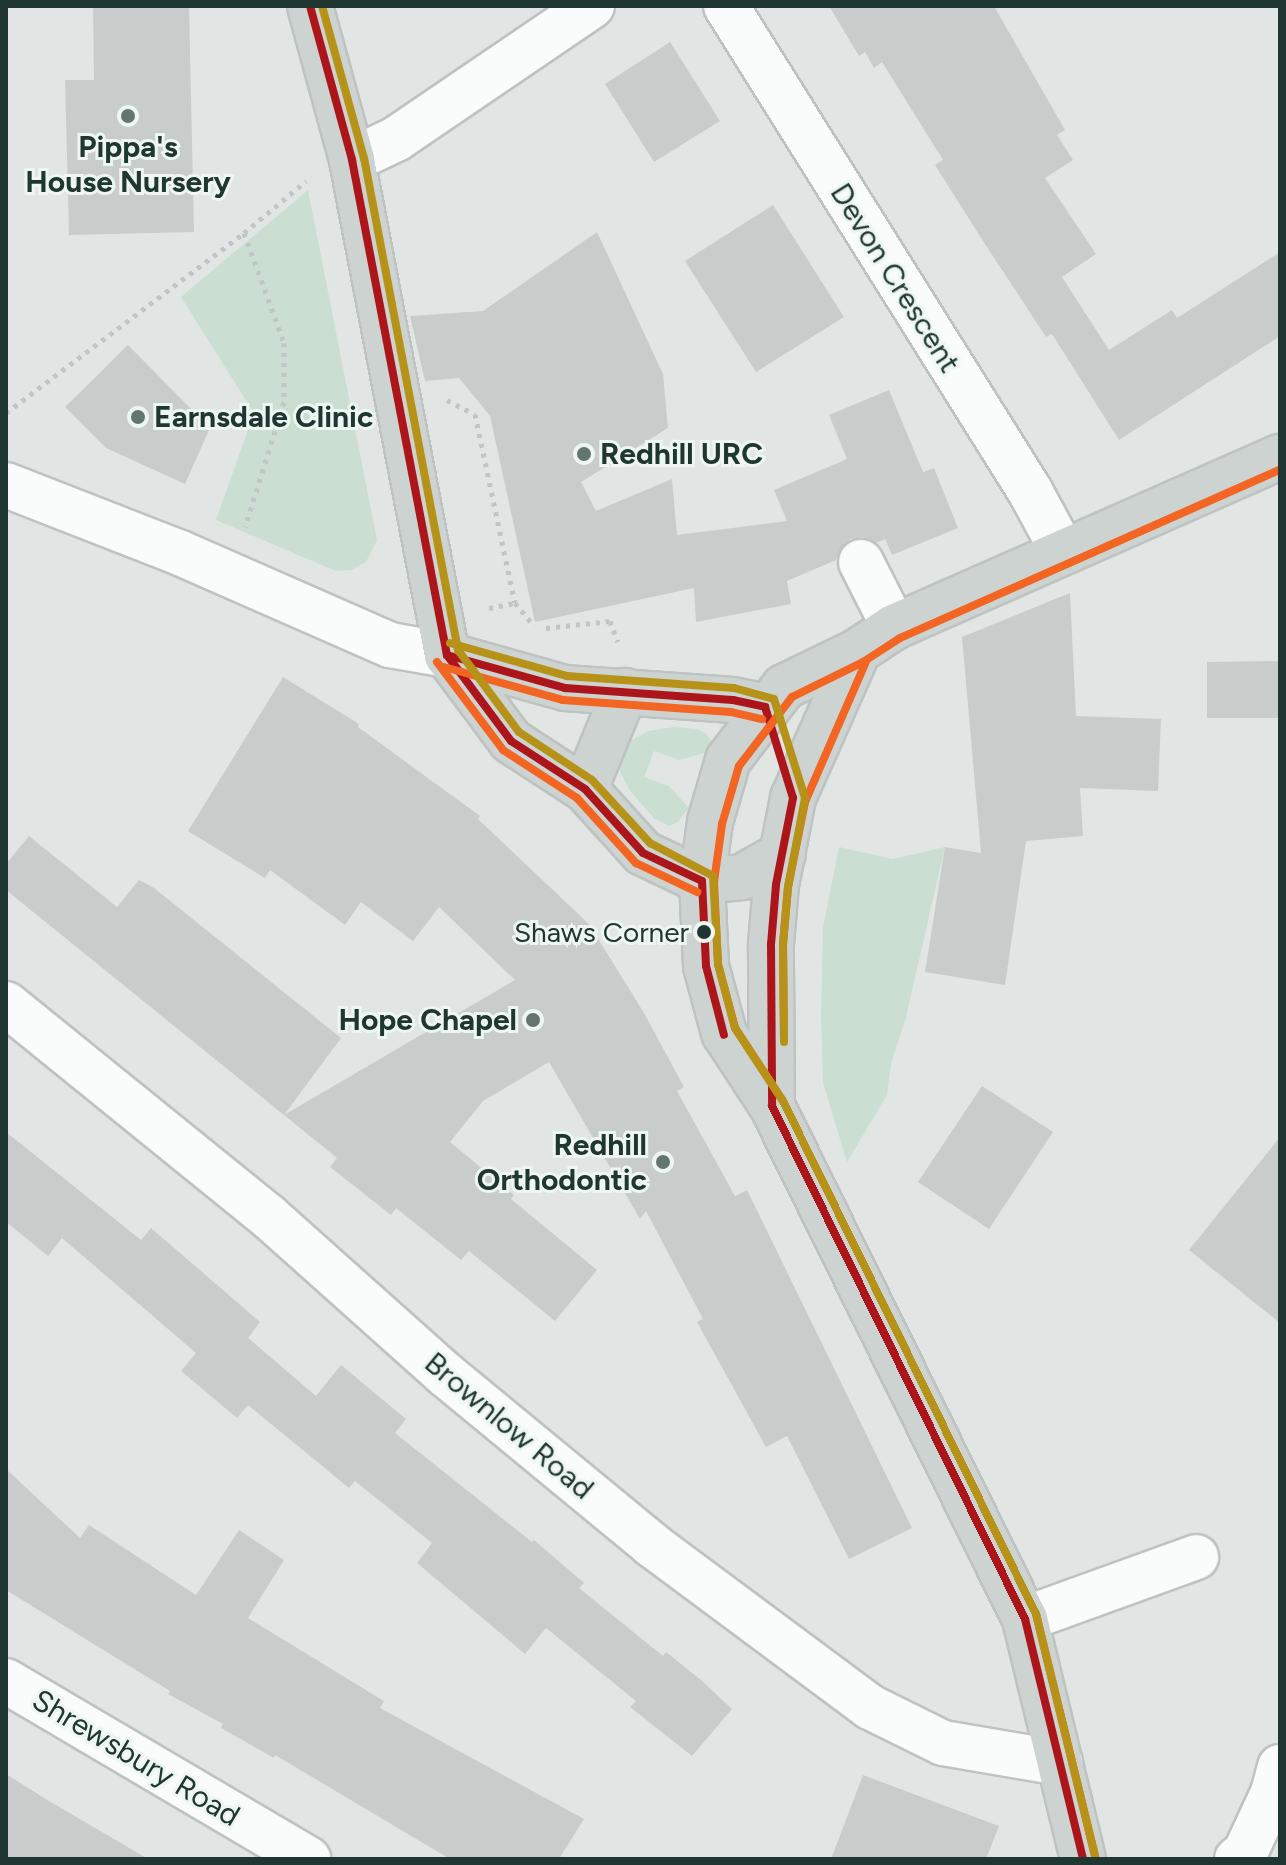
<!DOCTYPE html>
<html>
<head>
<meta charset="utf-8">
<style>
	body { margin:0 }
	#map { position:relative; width:1286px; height:1865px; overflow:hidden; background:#e1e6e4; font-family:Figtree,sans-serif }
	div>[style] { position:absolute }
	.green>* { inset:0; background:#cadfd1 }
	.building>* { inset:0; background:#c8cdcb }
	.path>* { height:5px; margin-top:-2.5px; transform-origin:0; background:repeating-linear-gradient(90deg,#bfc6c5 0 4px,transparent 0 10px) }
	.roads { filter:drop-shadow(2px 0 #bec3c1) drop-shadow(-2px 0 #bec3c1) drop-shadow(0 2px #bec3c1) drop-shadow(0 -2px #bec3c1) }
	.minor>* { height:44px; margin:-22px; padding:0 22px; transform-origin:22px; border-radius:22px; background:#fafbfb }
	.major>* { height:44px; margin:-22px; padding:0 22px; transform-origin:22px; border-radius:22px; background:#ccd3d1 }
	.bus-1>* { height:8px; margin:-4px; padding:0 4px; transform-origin:4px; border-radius:4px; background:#ac151a }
	.bus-2>* { height:8px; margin:-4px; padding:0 4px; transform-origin:4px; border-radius:4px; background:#f26522 }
	.bus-3>* { height:8px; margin:-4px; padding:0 4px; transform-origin:4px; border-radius:4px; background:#b69318 }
	.dots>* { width:22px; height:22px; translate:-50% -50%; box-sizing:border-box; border:4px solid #eef6f2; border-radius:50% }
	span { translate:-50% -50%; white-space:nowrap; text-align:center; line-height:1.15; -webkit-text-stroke:6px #eef6f2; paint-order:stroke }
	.bus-label { font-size:28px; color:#203731 }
	.right { translate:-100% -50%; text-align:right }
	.poi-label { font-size:30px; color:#203731; font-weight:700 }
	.left { translate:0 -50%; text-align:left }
	.street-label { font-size:30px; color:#203731 }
	.frame { position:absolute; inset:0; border:8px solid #203731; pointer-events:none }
</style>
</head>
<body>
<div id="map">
	<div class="green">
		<div style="clip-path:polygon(308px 190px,377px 540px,366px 562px,351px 570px,336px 571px,216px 520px,254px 413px,181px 297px)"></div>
		<div style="clip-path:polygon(674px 727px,698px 729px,707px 734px,713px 744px,712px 751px,679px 760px,654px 751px,644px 777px,669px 786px,689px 808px,678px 822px,669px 826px,655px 819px,630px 791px,620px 772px,621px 755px,630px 741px,648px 731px)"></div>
		<div style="clip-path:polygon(839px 847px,893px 859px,945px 847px,906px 1017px,891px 1064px,887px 1095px,847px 1162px,823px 1083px,821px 1016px,823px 927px)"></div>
	</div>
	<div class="building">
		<div style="clip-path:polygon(93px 6px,189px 6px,194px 232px,69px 235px,65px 80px,94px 80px)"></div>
		<div style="clip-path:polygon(829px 6px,994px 6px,1065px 130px,1057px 135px,1073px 160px,1045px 178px,1096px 254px,1062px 277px,1109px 350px,1172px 310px,1177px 318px,1280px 252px,1280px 336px,1119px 440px,1052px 334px,1046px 337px,983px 241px,935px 165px,943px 160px,882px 62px,874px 68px,865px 52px,859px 56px)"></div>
		<div style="clip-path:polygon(670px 42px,720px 121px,654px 162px,605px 84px)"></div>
		<div style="clip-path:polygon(773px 205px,844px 317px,756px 372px,685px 261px)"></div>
		<div style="clip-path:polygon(597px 232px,663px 374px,668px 428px,581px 482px,596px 511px,672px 479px,677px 535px,787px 521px,774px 490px,847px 459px,829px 415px,889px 390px,923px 472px,934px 468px,958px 528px,892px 555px,885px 539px,876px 543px,863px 537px,850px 539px,841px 548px,836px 560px,787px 581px,791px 604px,696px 622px,694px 588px,535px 622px,490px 416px,459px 378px,425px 381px,410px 316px,483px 311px)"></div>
		<div style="clip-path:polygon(128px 345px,210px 428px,185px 484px,106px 448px,65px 407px)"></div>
		<div style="clip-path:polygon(1070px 593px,1076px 716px,1161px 719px,1158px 791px,1080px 788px,1083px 836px,1026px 841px,1005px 985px,925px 972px,945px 847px,981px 853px,962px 637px)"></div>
		<div style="clip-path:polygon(1280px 661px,1280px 718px,1207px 718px,1207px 662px)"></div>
		<div style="clip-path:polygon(283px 677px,359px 724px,358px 727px,480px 816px,478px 819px,589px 924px,644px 1013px,684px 1087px,677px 1091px,735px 1196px,747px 1190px,912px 1528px,849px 1559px,787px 1436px,766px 1447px,697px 1322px,703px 1319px,646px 1211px,640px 1219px,549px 1062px,483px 1101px,450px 1142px,514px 1195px,511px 1199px,597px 1270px,555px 1321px,469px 1251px,461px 1260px,396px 1208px,391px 1215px,330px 1167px,337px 1158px,284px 1115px,515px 980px,439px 907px,413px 941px,361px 902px,345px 925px,270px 870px,265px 878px,188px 831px)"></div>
		<div style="clip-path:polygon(29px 836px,117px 907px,139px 880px,154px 888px,341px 1038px,284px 1115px,6px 890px,6px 864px)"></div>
		<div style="clip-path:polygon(982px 1086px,1053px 1132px,989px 1229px,918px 1182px)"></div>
		<div style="clip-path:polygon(6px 1132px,141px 1240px,151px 1228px,216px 1284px,260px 1322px,248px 1338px,316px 1396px,341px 1365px,406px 1419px,395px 1433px,532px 1542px,534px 1540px,584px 1583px,579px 1588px,663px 1656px,666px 1652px,701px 1680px,732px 1709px,692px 1756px,630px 1707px,636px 1701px,546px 1628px,525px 1654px,417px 1563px,432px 1543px,355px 1481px,349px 1488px,248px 1405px,237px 1418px,181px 1371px,196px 1353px,62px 1238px,48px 1256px,6px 1222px)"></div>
		<div style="clip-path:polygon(1280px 1137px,1280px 1323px,1189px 1250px)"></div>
		<div style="clip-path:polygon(6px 1469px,80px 1538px,89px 1525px,196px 1595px,239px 1530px,284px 1560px,248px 1618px,384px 1701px,380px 1708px,584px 1819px,559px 1859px,450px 1859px,275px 1755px,274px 1758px,221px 1728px,223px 1724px,168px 1694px,170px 1691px,6px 1590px)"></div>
		<div style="clip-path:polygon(6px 1774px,49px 1801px,148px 1859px,6px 1859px)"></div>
		<div style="clip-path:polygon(863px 1775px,999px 1826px,986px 1859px,831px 1859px)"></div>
	</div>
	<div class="path">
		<div style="left:244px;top:233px;width:117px;rotate:70deg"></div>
		<div style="left:284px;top:343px;width:59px;rotate:90deg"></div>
		<div style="left:284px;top:402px;width:131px;rotate:107.3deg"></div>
		<div style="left:447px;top:400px;width:31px;rotate:27deg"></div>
		<div style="left:475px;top:414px;width:193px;rotate:78.1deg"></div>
		<div style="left:515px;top:603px;width:30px;rotate:50deg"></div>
		<div style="left:6px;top:413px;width:298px;rotate:-37.1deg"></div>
		<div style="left:244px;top:233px;width:81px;rotate:-40deg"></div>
		<div style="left:489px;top:608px;width:26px;rotate:-11deg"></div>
		<div style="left:546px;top:628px;width:64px;rotate:-6.2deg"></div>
		<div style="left:610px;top:621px;width:22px;rotate:69deg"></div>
	</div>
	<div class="roads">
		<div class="minor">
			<div style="left:726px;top:6px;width:572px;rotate:57.92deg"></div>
			<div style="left:1030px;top:491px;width:69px;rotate:61.6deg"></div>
			<div style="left:352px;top:160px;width:49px;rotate:-25.5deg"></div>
			<div style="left:396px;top:139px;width:237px;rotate:-34.2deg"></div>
			<div style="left:6px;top:485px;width:185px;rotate:21.3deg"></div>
			<div style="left:178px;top:552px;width:232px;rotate:23.7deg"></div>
			<div style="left:390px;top:645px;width:58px;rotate:10deg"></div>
			<div style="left:861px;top:562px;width:73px;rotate:63.1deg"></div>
			<div style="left:6px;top:1004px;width:337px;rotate:39deg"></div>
			<div style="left:268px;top:1216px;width:239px;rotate:41.8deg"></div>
			<div style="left:446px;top:1375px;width:267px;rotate:39.5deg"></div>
			<div style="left:652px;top:1545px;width:272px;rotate:36.6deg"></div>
			<div style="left:870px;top:1707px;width:81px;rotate:26.3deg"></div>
			<div style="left:943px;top:1743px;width:119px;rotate:9.7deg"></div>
			<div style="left:1025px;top:1619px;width:182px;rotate:-19.9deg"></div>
			<div style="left:6px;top:1681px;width:351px;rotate:30.5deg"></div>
			<div style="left:1237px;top:1859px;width:10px;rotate:-37deg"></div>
			<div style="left:1245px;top:1853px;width:66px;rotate:-65deg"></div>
			<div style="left:1273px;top:1793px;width:27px;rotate:-75deg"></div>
		</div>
		<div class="major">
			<div style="left:310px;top:6px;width:160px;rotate:74.7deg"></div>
			<div style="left:352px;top:160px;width:504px;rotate:79.14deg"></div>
			<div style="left:447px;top:655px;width:107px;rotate:53.3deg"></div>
			<div style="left:511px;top:741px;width:88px;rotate:33deg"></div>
			<div style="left:585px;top:789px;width:86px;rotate:47.8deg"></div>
			<div style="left:643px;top:853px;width:65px;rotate:25.4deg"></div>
			<div style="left:702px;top:881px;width:40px;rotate:-5.7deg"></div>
			<div style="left:742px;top:877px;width:47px;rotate:-29.3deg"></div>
			<div style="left:447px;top:655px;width:123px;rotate:15.6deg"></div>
			<div style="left:565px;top:688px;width:168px;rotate:4.1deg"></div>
			<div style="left:733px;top:700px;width:33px;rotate:12deg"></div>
			<div style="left:585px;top:789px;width:106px;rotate:-67.8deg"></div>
			<div style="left:772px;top:1106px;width:162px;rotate:-90.4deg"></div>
			<div style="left:771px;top:944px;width:59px;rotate:-85.2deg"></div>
			<div style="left:776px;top:885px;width:89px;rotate:-78.9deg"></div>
			<div style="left:793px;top:798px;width:161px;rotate:-66.1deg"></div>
			<div style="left:1083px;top:1859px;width:247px;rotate:-103.6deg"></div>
			<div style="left:1025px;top:1619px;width:572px;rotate:-116.25deg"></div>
			<div style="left:772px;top:1106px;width:87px;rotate:-123.3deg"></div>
			<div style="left:724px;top:1033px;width:69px;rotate:-105deg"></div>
			<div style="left:706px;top:966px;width:85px;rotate:-92.7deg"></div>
			<div style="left:702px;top:881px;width:60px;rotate:-82.3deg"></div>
			<div style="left:710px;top:822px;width:65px;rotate:-73.8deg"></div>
			<div style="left:728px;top:760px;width:92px;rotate:-52.5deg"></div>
			<div style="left:784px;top:687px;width:82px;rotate:-25.9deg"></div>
			<div style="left:858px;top:651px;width:43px;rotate:-33.7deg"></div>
			<div style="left:894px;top:627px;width:422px;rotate:-23.8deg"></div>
		</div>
	</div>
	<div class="bus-1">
		<div style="left:310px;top:6px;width:160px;rotate:74.7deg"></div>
		<div style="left:352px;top:160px;width:504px;rotate:79.14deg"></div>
		<div style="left:447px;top:655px;width:107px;rotate:53.3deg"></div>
		<div style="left:511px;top:741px;width:88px;rotate:33deg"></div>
		<div style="left:585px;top:789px;width:86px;rotate:47.8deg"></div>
		<div style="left:643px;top:853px;width:65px;rotate:25.4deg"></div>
		<div style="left:447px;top:655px;width:123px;rotate:15.6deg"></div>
		<div style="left:565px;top:688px;width:168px;rotate:4.1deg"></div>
		<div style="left:733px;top:700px;width:33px;rotate:12deg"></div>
		<div style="left:765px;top:707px;width:95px;rotate:72.9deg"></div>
		<div style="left:793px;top:798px;width:89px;rotate:101.1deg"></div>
		<div style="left:776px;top:885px;width:59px;rotate:94.8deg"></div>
		<div style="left:771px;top:944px;width:162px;rotate:89.6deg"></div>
		<div style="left:772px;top:1106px;width:572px;rotate:63.75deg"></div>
		<div style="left:1025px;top:1619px;width:247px;rotate:76.4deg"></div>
		<div style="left:702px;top:881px;width:85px;rotate:87.3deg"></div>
		<div style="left:706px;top:966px;width:71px;rotate:75.4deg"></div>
	</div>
	<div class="bus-2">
		<div style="left:437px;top:662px;width:110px;rotate:53.1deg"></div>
		<div style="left:503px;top:750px;width:88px;rotate:33deg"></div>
		<div style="left:577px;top:798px;width:88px;rotate:47.8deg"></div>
		<div style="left:636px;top:863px;width:68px;rotate:25.4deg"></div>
		<div style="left:444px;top:667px;width:123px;rotate:15.5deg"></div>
		<div style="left:563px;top:700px;width:168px;rotate:4.1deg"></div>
		<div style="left:731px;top:712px;width:32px;rotate:13deg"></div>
		<div style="left:784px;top:1038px;width:94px;rotate:-90.6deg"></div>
		<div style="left:783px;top:944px;width:57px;rotate:-85deg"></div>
		<div style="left:788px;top:887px;width:87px;rotate:-78.7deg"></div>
		<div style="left:805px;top:802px;width:153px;rotate:-66.5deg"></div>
		<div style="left:1095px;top:1856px;width:249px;rotate:-103.7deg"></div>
		<div style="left:1036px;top:1614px;width:572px;rotate:-116.25deg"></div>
		<div style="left:783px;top:1101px;width:87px;rotate:-123.3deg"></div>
		<div style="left:735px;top:1028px;width:66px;rotate:-104.9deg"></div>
		<div style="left:718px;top:964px;width:82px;rotate:-92.8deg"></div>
		<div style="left:714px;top:882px;width:59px;rotate:-82.1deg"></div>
		<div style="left:722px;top:824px;width:60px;rotate:-73.7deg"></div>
		<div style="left:739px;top:766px;width:87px;rotate:-52.5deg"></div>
		<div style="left:792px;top:697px;width:79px;rotate:-26.2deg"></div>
		<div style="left:863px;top:662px;width:44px;rotate:-33deg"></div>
		<div style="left:900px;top:638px;width:415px;rotate:-23.9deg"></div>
	</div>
	<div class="bus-3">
		<div style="left:322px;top:6px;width:158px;rotate:74.6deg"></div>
		<div style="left:364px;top:158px;width:501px;rotate:79.18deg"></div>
		<div style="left:458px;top:650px;width:102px;rotate:53.4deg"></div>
		<div style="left:519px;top:732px;width:87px;rotate:33.3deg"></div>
		<div style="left:592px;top:780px;width:86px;rotate:47.4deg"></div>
		<div style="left:650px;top:843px;width:71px;rotate:27.6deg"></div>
		<div style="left:713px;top:876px;width:88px;rotate:86.7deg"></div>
		<div style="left:718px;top:964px;width:66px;rotate:75.1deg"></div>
		<div style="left:735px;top:1028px;width:87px;rotate:56.7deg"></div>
		<div style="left:783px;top:1101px;width:572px;rotate:63.75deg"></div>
		<div style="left:1036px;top:1614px;width:249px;rotate:76.3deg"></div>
		<div style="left:450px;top:643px;width:122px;rotate:15.8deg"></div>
		<div style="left:567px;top:676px;width:167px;rotate:4.1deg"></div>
		<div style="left:734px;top:688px;width:41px;rotate:15.4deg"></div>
		<div style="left:774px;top:699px;width:104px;rotate:72.6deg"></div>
		<div style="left:805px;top:798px;width:91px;rotate:100.8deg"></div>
		<div style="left:788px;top:887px;width:57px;rotate:95deg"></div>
		<div style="left:783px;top:944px;width:98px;rotate:89.4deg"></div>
	</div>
	<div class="dots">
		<div style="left:128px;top:116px;background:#647470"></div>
		<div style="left:138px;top:417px;background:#647470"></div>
		<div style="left:584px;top:454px;background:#647470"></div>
		<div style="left:704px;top:932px;background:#203731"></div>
		<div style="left:533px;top:1020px;background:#647470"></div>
		<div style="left:663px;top:1162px;background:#647470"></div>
	</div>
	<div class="bus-label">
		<span class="right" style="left:689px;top:932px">Shaws Corner</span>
	</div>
	<div class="poi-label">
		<span style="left:128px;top:164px">Pippa's<br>House Nursery</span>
		<span class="left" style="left:154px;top:417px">Earnsdale Clinic</span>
		<span class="left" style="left:600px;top:454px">Redhill URC</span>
		<span class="right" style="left:517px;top:1020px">Hope Chapel</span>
		<span class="right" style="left:647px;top:1162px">Redhill<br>Orthodontic</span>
	</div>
	<div class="street-label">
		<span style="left:895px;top:278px;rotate:58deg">Devon Crescent</span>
		<span style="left:509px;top:1426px;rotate:40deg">Brownlow Road</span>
		<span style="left:136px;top:1758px;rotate:31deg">Shrewsbury Road</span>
	</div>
	<div class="frame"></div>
</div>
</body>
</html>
